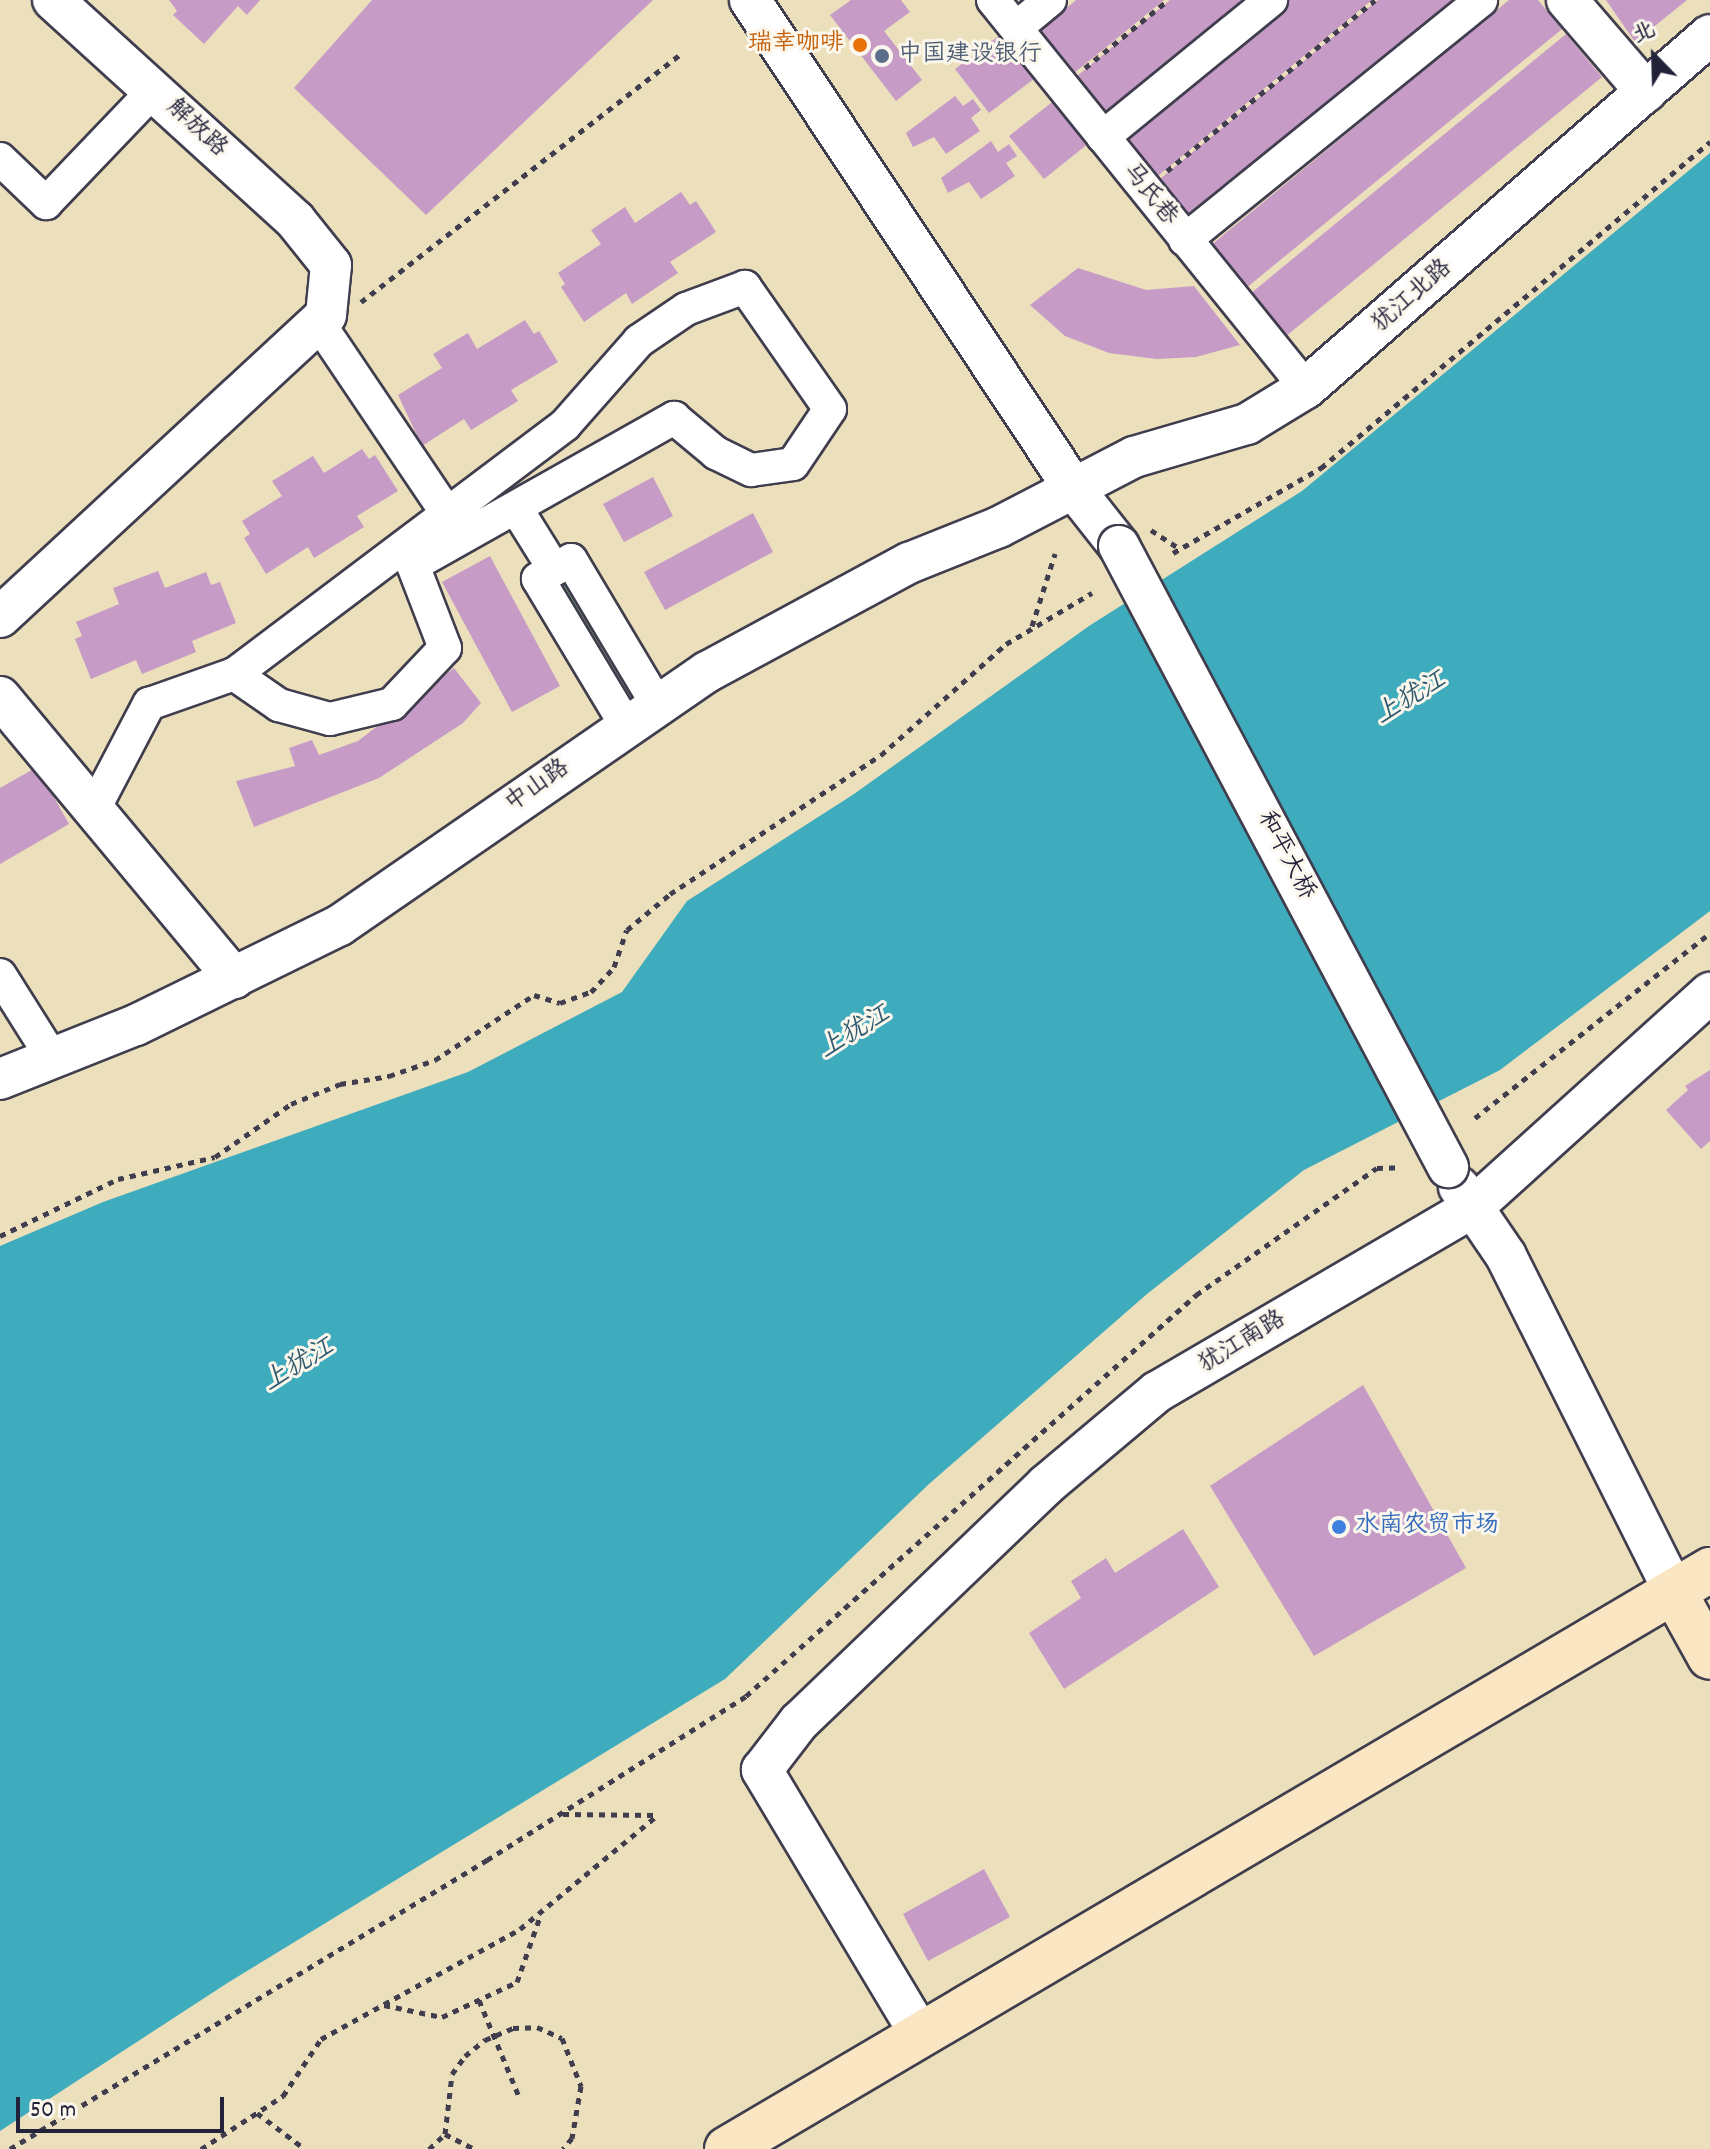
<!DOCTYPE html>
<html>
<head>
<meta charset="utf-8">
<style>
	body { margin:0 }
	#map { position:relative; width:1710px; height:2149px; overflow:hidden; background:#ecdfbc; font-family:Dekko,"LXGW WenKai TC",sans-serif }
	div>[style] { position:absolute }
	.green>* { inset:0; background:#8ccd84 }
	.water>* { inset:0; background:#3facbd }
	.building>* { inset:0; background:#c69cc7 }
	.path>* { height:5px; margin-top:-2.5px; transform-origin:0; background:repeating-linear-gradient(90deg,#403e4e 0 6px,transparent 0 12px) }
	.roads { filter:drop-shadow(2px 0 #403e4e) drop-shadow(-2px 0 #403e4e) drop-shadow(0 2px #403e4e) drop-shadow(0 -2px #403e4e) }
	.minor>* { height:32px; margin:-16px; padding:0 16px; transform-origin:16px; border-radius:16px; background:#fff }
	.tertiary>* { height:40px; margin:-20px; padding:0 20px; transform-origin:20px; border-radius:20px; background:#fff }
	.secondary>* { height:44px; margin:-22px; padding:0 22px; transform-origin:22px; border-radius:22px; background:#fbe6c3 }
	.bridges { filter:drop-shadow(2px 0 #403e4e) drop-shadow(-2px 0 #403e4e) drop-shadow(0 2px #403e4e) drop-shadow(0 -2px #403e4e) }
	.tertiary-bridge>* { height:40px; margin:-20px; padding:0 20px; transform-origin:20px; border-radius:20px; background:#fff }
	.dots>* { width:22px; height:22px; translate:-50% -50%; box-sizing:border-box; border:4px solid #fbf7ec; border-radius:50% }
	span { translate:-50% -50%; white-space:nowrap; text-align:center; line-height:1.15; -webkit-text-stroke:6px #fbf7ec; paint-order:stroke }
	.food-label { font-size:24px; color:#c56008 }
	.right { translate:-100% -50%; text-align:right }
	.service-label { font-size:24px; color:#4e5e75 }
	.left { translate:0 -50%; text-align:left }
	.street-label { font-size:24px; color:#22223b }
	.shop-label { font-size:24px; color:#366cbe }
	.water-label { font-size:26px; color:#2e596f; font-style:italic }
	.north { position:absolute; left:1614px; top:16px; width:80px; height:80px; -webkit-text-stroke:6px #fbf7ec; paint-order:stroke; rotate:337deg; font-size:22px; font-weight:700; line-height:32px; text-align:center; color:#22223b }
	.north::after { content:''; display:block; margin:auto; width:28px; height:36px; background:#22223b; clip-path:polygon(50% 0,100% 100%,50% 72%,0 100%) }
	.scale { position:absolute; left:16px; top:2097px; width:208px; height:36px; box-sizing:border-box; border:4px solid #22223b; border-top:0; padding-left:10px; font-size:24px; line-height:28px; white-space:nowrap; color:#22223b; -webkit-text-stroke:6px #fbf7ec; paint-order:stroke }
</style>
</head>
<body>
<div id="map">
	<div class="green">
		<div style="clip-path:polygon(567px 573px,609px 642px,593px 652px,551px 583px)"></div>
	</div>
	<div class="water">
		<div style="clip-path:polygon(1710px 153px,1710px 911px,1500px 1070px,1304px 1170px,1147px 1294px,929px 1484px,725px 1679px,229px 1982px,0 2131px,0 1246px,103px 1202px,468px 1072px,622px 992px,687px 901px,854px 794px,1089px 626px,1302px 491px)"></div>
	</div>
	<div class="building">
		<div style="clip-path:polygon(169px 0,260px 0,247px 15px,238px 6px,204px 44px,173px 15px,177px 11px)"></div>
		<div style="clip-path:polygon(372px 0,653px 0,426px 215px,294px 88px)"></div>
		<div style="clip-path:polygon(851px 0,901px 0,910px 12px,884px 31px,922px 80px,896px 101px,830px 15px)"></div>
		<div style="clip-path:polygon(1076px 0,1164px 0,1068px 78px,1033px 36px)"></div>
		<div style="clip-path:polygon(1170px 0,1258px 0,1106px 124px,1071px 81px)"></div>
		<div style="clip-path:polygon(1285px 0,1372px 0,1153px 180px,1117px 137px)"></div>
		<div style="clip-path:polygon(1378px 0,1466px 0,1191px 225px,1155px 183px)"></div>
		<div style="clip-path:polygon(1509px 0,1538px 0,1562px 29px,1245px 289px,1210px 246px)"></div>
		<div style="clip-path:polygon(1606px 0,1687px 0,1635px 42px)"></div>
		<div style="clip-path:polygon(1005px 31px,1039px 75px,989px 113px,955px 69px)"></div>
		<div style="clip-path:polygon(1566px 34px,1602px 77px,1285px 337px,1250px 294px)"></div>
		<div style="clip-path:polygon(955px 96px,963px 106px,973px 99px,981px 110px,971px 118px,980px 131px,946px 154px,934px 137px,913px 147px,906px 133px)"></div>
		<div style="clip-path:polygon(1060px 96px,1094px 139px,1044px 179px,1009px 136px)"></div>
		<div style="clip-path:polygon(991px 141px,998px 152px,1009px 144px,1017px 156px,1006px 163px,1015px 176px,981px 199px,969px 182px,948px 193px,941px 178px)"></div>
		<div style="clip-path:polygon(681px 192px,690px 205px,696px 201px,716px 232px,670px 262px,678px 273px,632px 304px,626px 293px,584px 322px,561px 287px,565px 284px,558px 273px,601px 244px,591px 230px,625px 207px,635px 223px)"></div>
		<div style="clip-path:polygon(1078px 268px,1146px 290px,1194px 286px,1240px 345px,1196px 357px,1157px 359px,1109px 353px,1065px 336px,1030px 305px)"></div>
		<div style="clip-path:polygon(525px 320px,534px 334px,539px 331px,558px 362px,511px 390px,518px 401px,471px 430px,464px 419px,422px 446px,398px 395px,442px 368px,433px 354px,468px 333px,477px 349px)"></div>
		<div style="clip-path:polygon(362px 449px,369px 459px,375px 455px,398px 491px,357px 516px,364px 527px,314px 558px,308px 547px,266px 574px,244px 538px,250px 534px,242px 521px,282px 496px,272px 481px,313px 456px,324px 473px)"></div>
		<div style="clip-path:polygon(653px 477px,673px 516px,624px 542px,603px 504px)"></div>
		<div style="clip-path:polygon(753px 513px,773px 552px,665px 610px,644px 572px)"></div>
		<div style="clip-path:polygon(490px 556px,560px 686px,512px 712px,442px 582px)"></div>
		<div style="clip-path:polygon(158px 571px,165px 588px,206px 572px,211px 585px,220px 582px,236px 623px,192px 641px,196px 652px,142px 674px,136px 660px,91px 679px,75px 639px,82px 636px,76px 622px,119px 604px,113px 588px)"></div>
		<div style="clip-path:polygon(454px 668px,481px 703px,463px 723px,379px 778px,254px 827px,236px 781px,295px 766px,289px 748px,312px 740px,319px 755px,358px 741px)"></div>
		<div style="clip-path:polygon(37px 767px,69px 824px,0 864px,0 788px)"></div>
		<div style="clip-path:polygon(1710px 1070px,1710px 1141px,1701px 1149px,1666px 1110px,1688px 1090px,1685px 1086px)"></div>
		<div style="clip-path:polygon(1363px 1385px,1466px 1568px,1314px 1656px,1210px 1486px)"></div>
		<div style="clip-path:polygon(1183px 1529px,1219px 1587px,1064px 1689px,1029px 1633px,1081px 1598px,1071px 1581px,1106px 1558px,1115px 1573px)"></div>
		<div style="clip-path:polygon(984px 1869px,1010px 1917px,928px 1961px,903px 1914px)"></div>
	</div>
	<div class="path">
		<div style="left:1085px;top:68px;width:107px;rotate:-39.3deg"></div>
		<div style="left:1167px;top:171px;width:269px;rotate:-39.4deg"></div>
		<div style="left:361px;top:302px;width:403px;rotate:-37.8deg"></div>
		<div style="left:1151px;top:530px;width:35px;rotate:33deg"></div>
		<div style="left:1173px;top:553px;width:171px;rotate:-29.9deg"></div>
		<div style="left:1321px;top:468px;width:508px;rotate:-39.96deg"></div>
		<div style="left:1032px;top:626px;width:76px;rotate:-72.3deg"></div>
		<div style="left:1475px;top:1118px;width:299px;rotate:-38.2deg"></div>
		<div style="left:0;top:1236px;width:131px;rotate:-25.8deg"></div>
		<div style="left:118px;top:1179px;width:99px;rotate:-12.8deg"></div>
		<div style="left:215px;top:1157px;width:93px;rotate:-34.9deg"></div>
		<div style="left:291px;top:1104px;width:53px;rotate:-22.2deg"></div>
		<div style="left:340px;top:1084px;width:50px;rotate:-9.3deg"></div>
		<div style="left:389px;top:1076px;width:49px;rotate:-19.2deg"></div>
		<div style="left:435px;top:1060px;width:118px;rotate:-33.3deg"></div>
		<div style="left:534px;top:995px;width:27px;rotate:17deg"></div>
		<div style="left:560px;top:1003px;width:33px;rotate:-20deg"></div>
		<div style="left:591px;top:992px;width:34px;rotate:-47deg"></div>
		<div style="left:614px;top:967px;width:39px;rotate:-71deg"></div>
		<div style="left:627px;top:930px;width:56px;rotate:-39.9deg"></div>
		<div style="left:670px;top:894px;width:253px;rotate:-33.4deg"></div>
		<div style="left:881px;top:755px;width:167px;rotate:-41.6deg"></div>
		<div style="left:1006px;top:644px;width:100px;rotate:-30.7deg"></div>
		<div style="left:563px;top:1814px;width:94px;rotate:0.6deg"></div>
		<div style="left:479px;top:2000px;width:107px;rotate:67.5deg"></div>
		<div style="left:384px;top:2005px;width:59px;rotate:11.7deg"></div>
		<div style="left:442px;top:2017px;width:83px;rotate:-25deg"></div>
		<div style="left:517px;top:1982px;width:72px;rotate:-70.6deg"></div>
		<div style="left:257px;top:2113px;width:60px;rotate:36.9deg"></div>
		<div style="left:445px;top:2134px;width:33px;rotate:27deg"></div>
		<div style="left:10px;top:2149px;width:558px;rotate:-31.21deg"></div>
		<div style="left:487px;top:1860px;width:307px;rotate:-32.3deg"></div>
		<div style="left:746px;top:1696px;width:603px;rotate:-41.7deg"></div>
		<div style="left:1196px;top:1295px;width:221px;rotate:-35.1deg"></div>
		<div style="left:1377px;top:1168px;width:24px;rotate:-2deg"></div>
		<div style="left:201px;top:2149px;width:98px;rotate:-32.9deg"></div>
		<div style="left:283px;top:2096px;width:69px;rotate:-56.3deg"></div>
		<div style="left:321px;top:2039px;width:227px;rotate:-28.9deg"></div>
		<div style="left:520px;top:1929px;width:179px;rotate:-39.6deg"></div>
		<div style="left:429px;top:2149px;width:22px;rotate:-43deg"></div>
		<div style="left:445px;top:2134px;width:60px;rotate:-83.3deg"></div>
		<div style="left:452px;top:2074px;width:22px;rotate:-54deg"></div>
		<div style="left:465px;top:2056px;width:26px;rotate:-39deg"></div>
		<div style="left:485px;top:2040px;width:30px;rotate:-23deg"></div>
		<div style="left:513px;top:2028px;width:24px;rotate:-2deg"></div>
		<div style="left:537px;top:2027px;width:27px;rotate:24deg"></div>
		<div style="left:562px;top:2038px;width:52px;rotate:68.4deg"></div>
		<div style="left:581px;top:2086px;width:53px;rotate:99.8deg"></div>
		<div style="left:572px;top:2138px;width:14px;rotate:129deg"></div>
	</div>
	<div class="roads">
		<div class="minor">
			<div style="left:993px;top:0;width:499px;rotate:51.1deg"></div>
			<div style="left:1016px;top:28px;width:44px;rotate:-39.5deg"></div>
			<div style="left:1103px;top:137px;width:217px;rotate:-39.2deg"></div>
			<div style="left:0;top:159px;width:64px;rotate:43.7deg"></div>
			<div style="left:46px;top:203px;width:156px;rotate:-46.3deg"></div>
			<div style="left:1185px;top:240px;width:381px;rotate:-39deg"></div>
			<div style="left:318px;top:322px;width:230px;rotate:56deg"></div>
			<div style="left:516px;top:508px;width:72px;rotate:58.1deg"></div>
			<div style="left:627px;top:727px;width:173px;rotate:-121deg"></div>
			<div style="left:538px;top:579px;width:38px;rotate:-30deg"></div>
			<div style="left:571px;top:560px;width:170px;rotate:59.2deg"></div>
			<div style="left:94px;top:809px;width:119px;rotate:-62.4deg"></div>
			<div style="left:149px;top:704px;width:90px;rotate:-19.4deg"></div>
			<div style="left:234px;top:674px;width:55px;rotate:34.6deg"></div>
			<div style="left:279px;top:705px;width:53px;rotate:15.4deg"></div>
			<div style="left:330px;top:719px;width:64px;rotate:-13.6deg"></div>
			<div style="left:392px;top:704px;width:77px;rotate:-46.6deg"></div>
			<div style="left:445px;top:648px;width:89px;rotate:-111.1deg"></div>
			<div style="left:413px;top:565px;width:300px;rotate:-29.4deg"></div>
			<div style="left:674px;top:418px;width:55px;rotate:39.8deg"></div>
			<div style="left:716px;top:453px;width:39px;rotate:26deg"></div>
			<div style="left:751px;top:470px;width:42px;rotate:-8.1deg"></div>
			<div style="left:793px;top:464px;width:66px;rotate:-56.1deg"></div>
			<div style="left:830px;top:409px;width:149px;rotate:-124.9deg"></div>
			<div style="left:745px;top:287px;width:63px;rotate:159.6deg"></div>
			<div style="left:686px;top:309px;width:57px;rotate:145.8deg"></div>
			<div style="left:639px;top:341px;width:112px;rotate:131.4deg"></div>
			<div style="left:565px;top:425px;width:414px;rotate:143deg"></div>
			<div style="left:0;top:975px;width:99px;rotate:57.8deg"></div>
		</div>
		<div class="tertiary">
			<div style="left:750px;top:0;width:587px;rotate:56.47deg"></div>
			<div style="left:1074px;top:489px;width:73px;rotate:51.7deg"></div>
			<div style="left:1567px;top:0;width:121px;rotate:49.3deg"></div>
			<div style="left:0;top:617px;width:444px;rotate:-42.8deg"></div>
			<div style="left:326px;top:315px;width:50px;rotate:-84.3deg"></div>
			<div style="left:331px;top:265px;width:58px;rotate:-128.7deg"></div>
			<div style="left:295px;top:220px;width:327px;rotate:-137.7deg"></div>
			<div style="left:0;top:697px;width:366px;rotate:50.2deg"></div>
			<div style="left:0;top:1079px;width:146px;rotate:-21.7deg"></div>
			<div style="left:136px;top:1025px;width:227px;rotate:-26.1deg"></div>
			<div style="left:340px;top:925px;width:446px;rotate:-34.6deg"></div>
			<div style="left:707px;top:672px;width:230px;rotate:-28.4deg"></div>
			<div style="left:909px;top:563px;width:97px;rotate:-21.8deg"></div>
			<div style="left:999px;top:527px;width:152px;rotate:-27.4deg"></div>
			<div style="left:1134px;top:457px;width:118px;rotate:-16.3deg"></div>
			<div style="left:1247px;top:424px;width:69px;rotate:-31.4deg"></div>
			<div style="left:1306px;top:388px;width:536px;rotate:-41.15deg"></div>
			<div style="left:1459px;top:1187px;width:83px;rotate:55.7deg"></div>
			<div style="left:1506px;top:1256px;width:376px;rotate:63.4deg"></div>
			<div style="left:920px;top:2034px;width:308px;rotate:-120.9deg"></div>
			<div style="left:762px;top:1770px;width:61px;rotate:-52.4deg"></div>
			<div style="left:799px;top:1722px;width:342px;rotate:-43.8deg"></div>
			<div style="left:1046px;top:1485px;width:145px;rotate:-40deg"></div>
			<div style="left:1157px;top:1392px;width:365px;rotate:-30.3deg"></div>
			<div style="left:1472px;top:1208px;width:321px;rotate:-42.1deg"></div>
		</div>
		<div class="secondary">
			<div style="left:1674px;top:1592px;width:74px;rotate:61deg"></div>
			<div style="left:727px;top:2149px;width:1141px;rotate:-30.5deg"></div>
		</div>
	</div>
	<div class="bridges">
		<div class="tertiary-bridge">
			<div style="left:1119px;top:546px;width:703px;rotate:62.09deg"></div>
		</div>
	</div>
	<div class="dots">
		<div style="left:860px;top:45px;background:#e8710a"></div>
		<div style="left:882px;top:56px;background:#5c6f8a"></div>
		<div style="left:1339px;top:1527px;background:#3f7fe0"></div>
	</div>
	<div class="food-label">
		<span class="right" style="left:844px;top:45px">瑞幸咖啡</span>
	</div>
	<div class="service-label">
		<span class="left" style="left:898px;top:56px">中国建设银行</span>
	</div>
	<div class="street-label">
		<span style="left:196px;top:129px;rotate:43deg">解放路</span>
		<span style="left:1149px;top:195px;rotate:51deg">马氏巷</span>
		<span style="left:1413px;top:297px;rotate:-41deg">犹江北路</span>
		<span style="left:538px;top:787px;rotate:-35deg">中山路</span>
		<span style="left:1285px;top:856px;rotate:62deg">和平大桥</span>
		<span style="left:1243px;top:1343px;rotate:-31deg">犹江南路</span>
	</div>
	<div class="shop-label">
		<span class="left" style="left:1355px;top:1527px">水南农贸市场</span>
	</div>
	<div class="water-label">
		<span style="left:1411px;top:699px;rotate:-31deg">上犹江</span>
		<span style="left:855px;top:1033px;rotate:-31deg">上犹江</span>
		<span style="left:299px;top:1366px;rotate:-31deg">上犹江</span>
	</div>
	<div class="north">北</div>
	<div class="scale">50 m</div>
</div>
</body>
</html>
